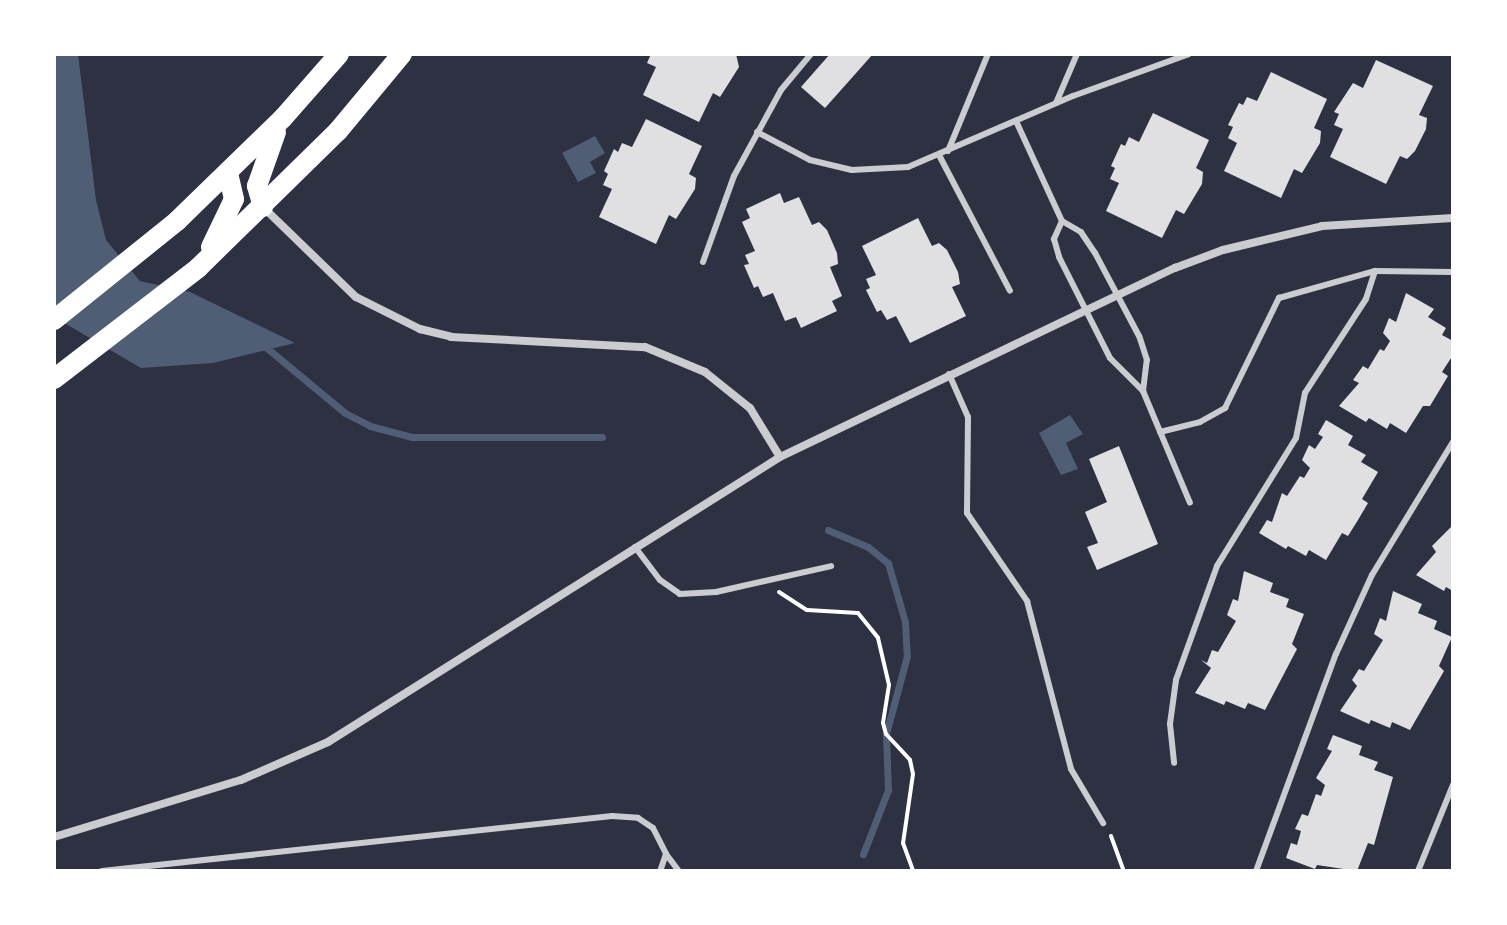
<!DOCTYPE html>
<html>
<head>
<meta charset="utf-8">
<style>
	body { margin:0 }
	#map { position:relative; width:1507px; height:925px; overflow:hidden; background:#2d3142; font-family:"Open Sans",sans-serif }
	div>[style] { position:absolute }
	.water>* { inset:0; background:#4f5d75 }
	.stream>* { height:7px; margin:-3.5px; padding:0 3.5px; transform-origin:3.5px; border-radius:3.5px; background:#4f5d75 }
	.building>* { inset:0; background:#e0e0e3 }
	.path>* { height:4px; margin:-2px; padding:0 2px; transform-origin:2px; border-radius:2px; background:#fff }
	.service>* { height:6px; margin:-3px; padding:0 3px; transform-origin:3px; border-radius:3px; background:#caccd0 }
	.minor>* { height:8px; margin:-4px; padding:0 4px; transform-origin:4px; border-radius:4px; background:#caccd0 }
	.primary>* { height:20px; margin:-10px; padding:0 10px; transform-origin:10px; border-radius:10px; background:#fff }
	span { translate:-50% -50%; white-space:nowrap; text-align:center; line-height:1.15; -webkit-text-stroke:8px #fff; paint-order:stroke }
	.frame { position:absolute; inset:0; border:56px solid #fff; pointer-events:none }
</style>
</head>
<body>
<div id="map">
	<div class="water">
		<div style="clip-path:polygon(54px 54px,78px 54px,96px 200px,106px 240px,140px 281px,190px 292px,295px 343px,213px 363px,141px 368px,54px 317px)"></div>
		<div style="clip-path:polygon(595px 136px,605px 153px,590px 162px,596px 173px,578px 182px,562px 153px)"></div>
		<div style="clip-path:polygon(1070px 415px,1083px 434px,1066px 443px,1078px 469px,1061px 475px,1039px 433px)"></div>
	</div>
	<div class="stream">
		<div style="left:262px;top:344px;width:108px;rotate:39.7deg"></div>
		<div style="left:345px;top:413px;width:28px;rotate:27deg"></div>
		<div style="left:370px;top:426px;width:43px;rotate:14.7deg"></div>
		<div style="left:412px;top:437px;width:190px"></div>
		<div style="left:828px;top:530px;width:43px;rotate:23deg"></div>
		<div style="left:868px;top:547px;width:26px;rotate:39deg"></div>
		<div style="left:888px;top:563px;width:61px;rotate:73.9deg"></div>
		<div style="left:905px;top:622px;width:34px;rotate:87deg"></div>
		<div style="left:907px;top:656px;width:81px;rotate:105.1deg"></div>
		<div style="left:886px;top:734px;width:56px;rotate:88deg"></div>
		<div style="left:888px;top:790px;width:69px;rotate:111.3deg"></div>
	</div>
	<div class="building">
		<div style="clip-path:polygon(651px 54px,736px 54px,739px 67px,720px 97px,713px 93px,699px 122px,643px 95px,656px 67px,647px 63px)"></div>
		<div style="clip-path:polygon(830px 54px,873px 54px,825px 108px,801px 87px)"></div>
		<div style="clip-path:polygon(1376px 60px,1433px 86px,1419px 115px,1427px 118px,1426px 129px,1415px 151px,1407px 159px,1400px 156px,1386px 184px,1330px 157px,1343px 129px,1334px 125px,1339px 114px,1334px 112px,1353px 83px,1363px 88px)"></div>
		<div style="clip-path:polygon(1271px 72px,1327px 99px,1314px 128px,1321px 131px,1320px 143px,1302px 173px,1294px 169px,1281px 198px,1224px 171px,1237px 143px,1228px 138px,1233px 127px,1228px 125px,1239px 103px,1243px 105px,1247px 97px,1257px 101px)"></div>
		<div style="clip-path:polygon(1153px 113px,1209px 140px,1196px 168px,1203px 172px,1202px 184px,1184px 214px,1176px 210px,1162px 238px,1106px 211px,1119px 183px,1110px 179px,1115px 168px,1111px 166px,1121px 144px,1125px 146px,1129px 137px,1139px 142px)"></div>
		<div style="clip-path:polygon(646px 119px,702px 146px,689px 174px,696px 178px,695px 189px,676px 219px,669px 215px,656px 244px,599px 217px,612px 189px,603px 185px,608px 174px,604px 171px,614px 149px,618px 152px,622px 143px,632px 147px)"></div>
		<div style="clip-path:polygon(780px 193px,784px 203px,799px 197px,812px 225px,819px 222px,827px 230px,837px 253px,838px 264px,830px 267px,842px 296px,832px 301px,837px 311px,801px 328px,796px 317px,785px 321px,773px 293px,763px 297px,758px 286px,754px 288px,744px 265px,749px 264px,745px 255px,755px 251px,742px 222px,750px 218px,746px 209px)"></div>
		<div style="clip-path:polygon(918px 218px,932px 246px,939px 243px,947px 250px,958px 272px,960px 284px,952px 287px,966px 316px,910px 343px,896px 316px,887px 320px,881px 310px,877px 312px,866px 290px,870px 288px,866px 279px,876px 275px,862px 246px)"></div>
		<div style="clip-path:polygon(1406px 293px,1434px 309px,1428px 317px,1446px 328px,1442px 335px,1453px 341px,1453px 355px,1442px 372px,1448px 376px,1430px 406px,1423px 406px,1406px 433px,1390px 423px,1387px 429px,1369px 418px,1366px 422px,1339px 406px,1359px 383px,1353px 380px,1363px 366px,1368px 369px,1380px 349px,1384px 351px,1390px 341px,1383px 333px,1389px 318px,1396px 322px)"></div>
		<div style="clip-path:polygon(1326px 420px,1353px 436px,1348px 445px,1366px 455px,1361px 462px,1378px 472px,1362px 499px,1368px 503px,1358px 520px,1348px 536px,1342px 533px,1326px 560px,1309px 550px,1306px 556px,1288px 546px,1286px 549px,1259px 533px,1267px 520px,1272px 522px,1282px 493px,1287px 496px,1300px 476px,1304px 478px,1310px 468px,1302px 460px,1309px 445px,1315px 449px,1323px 437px,1318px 434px)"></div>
		<div style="clip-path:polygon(1119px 446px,1158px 544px,1097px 570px,1087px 547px,1098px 543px,1085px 512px,1107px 502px,1089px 459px)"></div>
		<div style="clip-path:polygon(1453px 525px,1453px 591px,1446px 587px,1444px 591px,1416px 575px,1436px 552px,1432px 546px)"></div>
		<div style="clip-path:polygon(1244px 571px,1273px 583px,1270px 592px,1289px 599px,1286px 607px,1304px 614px,1292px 644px,1297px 649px,1265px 710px,1248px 703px,1245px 709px,1226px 701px,1224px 705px,1195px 693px,1211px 668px,1201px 660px,1207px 663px,1212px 650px,1218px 652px,1236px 621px,1227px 615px,1233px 599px,1238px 601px)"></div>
		<div style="clip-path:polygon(1393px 591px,1422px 604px,1418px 613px,1437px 621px,1434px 629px,1452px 637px,1439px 666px,1444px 671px,1410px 730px,1392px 722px,1390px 728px,1371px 720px,1369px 724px,1340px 711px,1357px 686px,1352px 680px,1359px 669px,1364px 671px,1383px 640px,1374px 634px,1380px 618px,1386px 621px)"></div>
		<div style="clip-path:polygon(1333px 735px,1362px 746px,1359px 755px,1378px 762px,1374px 770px,1393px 777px,1374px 845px,1368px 843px,1357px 871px,1317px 865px,1315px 869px,1286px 858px,1291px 843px,1297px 845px,1301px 831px,1295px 829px,1302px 814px,1308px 816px,1316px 794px,1321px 796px,1325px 785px,1316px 778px,1332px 751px,1327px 749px)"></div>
	</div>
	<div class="path">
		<div style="left:779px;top:592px;width:33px;rotate:33deg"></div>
		<div style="left:807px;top:610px;width:51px;rotate:3.4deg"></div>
		<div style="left:858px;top:613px;width:32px;rotate:51deg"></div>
		<div style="left:878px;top:638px;width:48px;rotate:76.8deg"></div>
		<div style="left:889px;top:685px;width:38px;rotate:99deg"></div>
		<div style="left:883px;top:723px;width:11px;rotate:75deg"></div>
		<div style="left:886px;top:734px;width:35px;rotate:47deg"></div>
		<div style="left:910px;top:760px;width:14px;rotate:78deg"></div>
		<div style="left:913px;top:774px;width:70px;rotate:98.2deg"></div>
		<div style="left:903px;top:843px;width:30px;rotate:70deg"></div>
		<div style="left:1111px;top:836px;width:37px;rotate:70deg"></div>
	</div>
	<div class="service">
		<div style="left:1056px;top:103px;width:53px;rotate:-66.8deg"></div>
		<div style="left:1016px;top:121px;width:110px;rotate:65.3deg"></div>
		<div style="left:757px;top:132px;width:60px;rotate:27.8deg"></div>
		<div style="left:810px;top:160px;width:43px;rotate:13.4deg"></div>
		<div style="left:852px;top:170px;width:56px;rotate:-3.1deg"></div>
		<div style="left:908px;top:167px;width:180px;rotate:-23.3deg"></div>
		<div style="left:1073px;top:96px;width:123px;rotate:-19.9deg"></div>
		<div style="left:948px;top:151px;width:105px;rotate:-67.6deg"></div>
		<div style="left:939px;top:155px;width:153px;rotate:62.4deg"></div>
		<div style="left:703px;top:262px;width:91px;rotate:-70.2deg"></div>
		<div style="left:734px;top:176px;width:98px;rotate:-61.3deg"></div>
		<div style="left:781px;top:90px;width:47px;rotate:-50.2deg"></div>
		<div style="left:1375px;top:271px;width:78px;rotate:0.7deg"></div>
		<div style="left:949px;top:374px;width:47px;rotate:66.2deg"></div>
		<div style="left:968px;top:417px;width:96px;rotate:90.6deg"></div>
		<div style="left:967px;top:513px;width:107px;rotate:55.7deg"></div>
		<div style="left:1027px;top:601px;width:174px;rotate:75.3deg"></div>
		<div style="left:1071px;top:769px;width:63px;rotate:59.3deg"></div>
		<div style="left:1143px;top:391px;width:31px;rotate:-83deg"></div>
		<div style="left:1147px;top:360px;width:25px;rotate:-108deg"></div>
		<div style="left:1139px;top:336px;width:94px;rotate:-117.9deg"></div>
		<div style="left:1095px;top:253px;width:25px;rotate:-124deg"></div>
		<div style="left:1081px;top:232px;width:22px;rotate:-150deg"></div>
		<div style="left:1062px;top:221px;width:20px;rotate:114deg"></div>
		<div style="left:1054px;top:239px;width:19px;rotate:74deg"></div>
		<div style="left:1059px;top:257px;width:113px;rotate:63.2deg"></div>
		<div style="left:1110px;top:358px;width:47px;rotate:45deg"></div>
		<div style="left:1143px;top:391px;width:121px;rotate:67.2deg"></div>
		<div style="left:1160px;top:432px;width:41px;rotate:-14deg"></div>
		<div style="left:1200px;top:422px;width:29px;rotate:-29deg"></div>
		<div style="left:1225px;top:408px;width:123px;rotate:-63.9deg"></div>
		<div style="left:1279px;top:298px;width:100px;rotate:-15.7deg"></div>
		<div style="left:1375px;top:271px;width:29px;rotate:108deg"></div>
		<div style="left:1366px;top:299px;width:112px;rotate:123deg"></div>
		<div style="left:1305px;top:393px;width:46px;rotate:101.3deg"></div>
		<div style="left:1296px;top:438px;width:150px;rotate:121.7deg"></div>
		<div style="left:1217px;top:566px;width:121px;rotate:109.8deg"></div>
		<div style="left:1176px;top:680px;width:44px;rotate:97.8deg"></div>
		<div style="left:1170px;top:724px;width:39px;rotate:84deg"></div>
		<div style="left:635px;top:547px;width:41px;rotate:52.9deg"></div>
		<div style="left:660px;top:580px;width:24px;rotate:35deg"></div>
		<div style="left:680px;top:594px;width:36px;rotate:-3deg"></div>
		<div style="left:716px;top:592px;width:118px;rotate:-12.7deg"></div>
		<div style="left:666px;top:854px;width:21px;rotate:53deg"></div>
		<div style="left:102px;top:871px;width:513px;rotate:-6.16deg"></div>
		<div style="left:612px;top:816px;width:26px;rotate:4deg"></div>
		<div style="left:638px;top:818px;width:18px;rotate:34deg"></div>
		<div style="left:653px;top:828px;width:29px;rotate:63deg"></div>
		<div style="left:666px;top:854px;width:18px;rotate:109deg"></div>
		<div style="left:1256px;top:871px;width:231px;rotate:-69.8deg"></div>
		<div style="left:1336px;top:654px;width:87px;rotate:-65.5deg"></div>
		<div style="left:1372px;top:575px;width:156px;rotate:-58.7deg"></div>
		<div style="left:1418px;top:871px;width:93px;rotate:-67.9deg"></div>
	</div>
	<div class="minor">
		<div style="left:264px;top:208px;width:128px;rotate:44.1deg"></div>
		<div style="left:356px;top:297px;width:72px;rotate:26.6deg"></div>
		<div style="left:420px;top:329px;width:32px;rotate:14deg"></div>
		<div style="left:451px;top:337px;width:194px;rotate:3deg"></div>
		<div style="left:645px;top:347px;width:65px;rotate:22.6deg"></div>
		<div style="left:705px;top:372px;width:58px;rotate:38.7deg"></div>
		<div style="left:750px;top:408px;width:57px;rotate:58.5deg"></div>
		<div style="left:54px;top:837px;width:195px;rotate:-17deg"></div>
		<div style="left:241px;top:780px;width:95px;rotate:-23.6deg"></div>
		<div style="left:328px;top:742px;width:534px;rotate:-32.23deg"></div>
		<div style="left:780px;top:457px;width:438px;rotate:-25.6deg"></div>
		<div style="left:1175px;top:268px;width:51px;rotate:-20.6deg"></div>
		<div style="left:1223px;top:250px;width:102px;rotate:-13.6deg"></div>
		<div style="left:1322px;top:226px;width:131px;rotate:-3.5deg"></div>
	</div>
	<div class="primary">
		<div style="left:263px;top:207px;width:22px;rotate:-106deg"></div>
		<div style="left:257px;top:186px;width:57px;rotate:-70.6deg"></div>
		<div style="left:211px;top:247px;width:53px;rotate:-64.4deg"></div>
		<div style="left:234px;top:199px;width:27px;rotate:-103deg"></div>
		<div style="left:54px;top:320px;width:158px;rotate:-38.8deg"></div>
		<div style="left:177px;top:221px;width:148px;rotate:-44.2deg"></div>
		<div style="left:283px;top:118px;width:85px;rotate:-48.8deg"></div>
		<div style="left:54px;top:379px;width:182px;rotate:-37.6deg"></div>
		<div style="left:198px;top:268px;width:196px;rotate:-44.4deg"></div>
		<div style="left:338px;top:131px;width:100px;rotate:-50.3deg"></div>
	</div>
	<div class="frame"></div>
</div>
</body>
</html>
